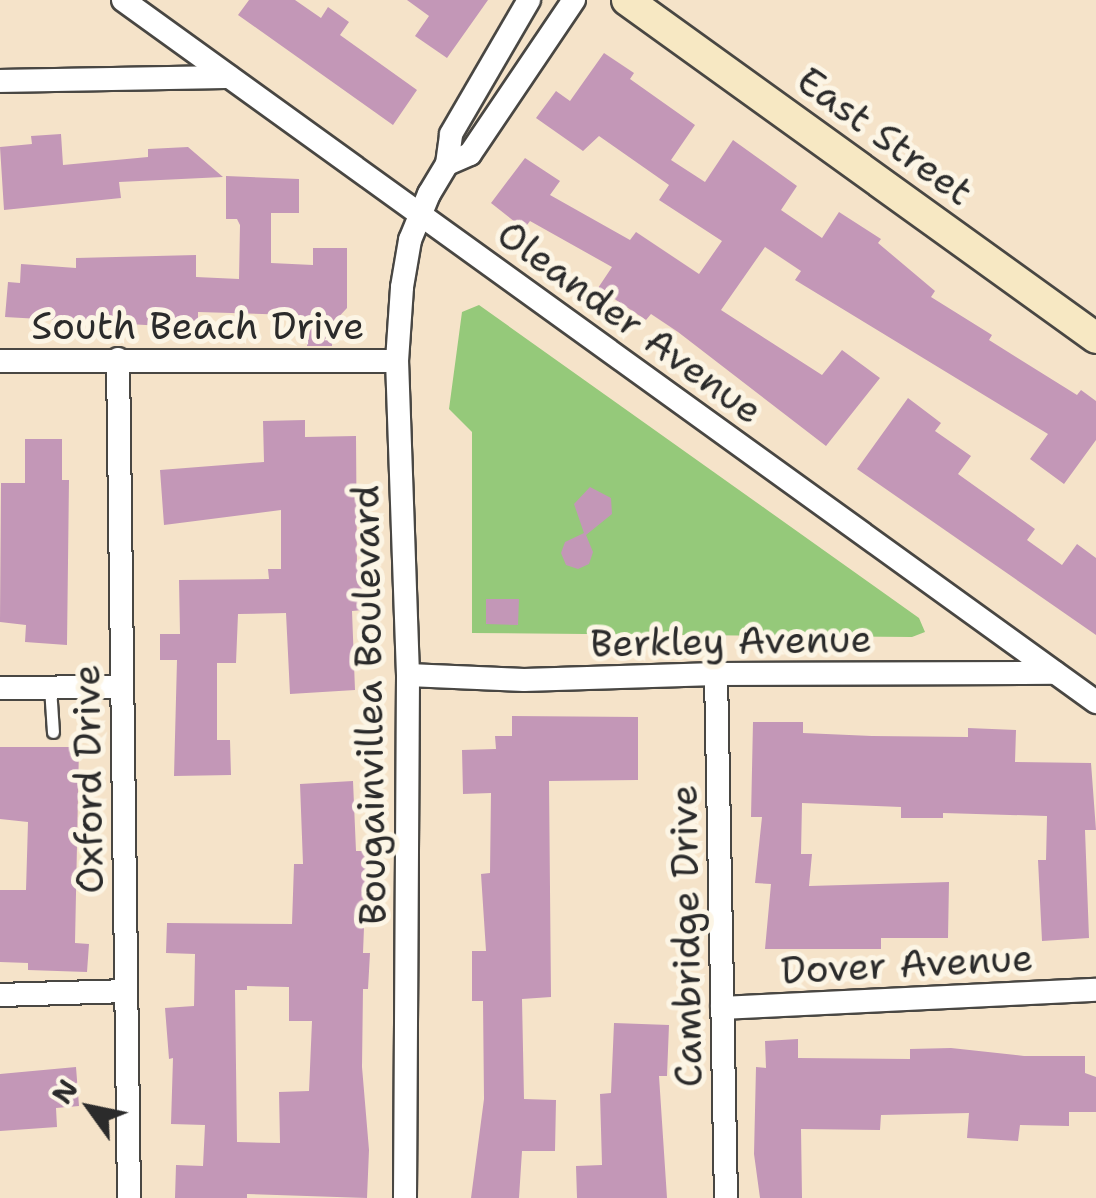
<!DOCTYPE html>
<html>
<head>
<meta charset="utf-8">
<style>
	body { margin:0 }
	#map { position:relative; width:1096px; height:1198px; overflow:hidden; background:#f5e3c9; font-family:"Shantell Sans",sans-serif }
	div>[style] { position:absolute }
	.green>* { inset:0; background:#95c97a }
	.building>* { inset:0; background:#c397b7 }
	.roads { filter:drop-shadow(2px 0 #494743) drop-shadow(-2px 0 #494743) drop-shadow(0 2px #494743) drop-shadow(0 -2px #494743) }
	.lane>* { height:11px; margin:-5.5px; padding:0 5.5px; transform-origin:5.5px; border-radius:5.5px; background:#fff }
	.street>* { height:22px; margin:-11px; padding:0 11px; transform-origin:11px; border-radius:11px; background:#fff }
	.secondary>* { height:30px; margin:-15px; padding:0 15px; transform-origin:15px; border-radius:15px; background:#f7e8c3 }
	span { translate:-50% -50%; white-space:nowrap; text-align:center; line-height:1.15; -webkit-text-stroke:10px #fcf5e5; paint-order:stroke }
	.street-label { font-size:38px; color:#2b2b2b }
	.north { position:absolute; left:40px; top:1058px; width:100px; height:100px; -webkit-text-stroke:8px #fcf5e5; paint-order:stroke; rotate:303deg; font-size:28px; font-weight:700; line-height:40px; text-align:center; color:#2b2b2b }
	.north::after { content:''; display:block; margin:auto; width:35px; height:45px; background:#2b2b2b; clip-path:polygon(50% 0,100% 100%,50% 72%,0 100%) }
</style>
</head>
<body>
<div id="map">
	<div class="green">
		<div style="clip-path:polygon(479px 305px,919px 618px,925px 632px,912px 637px,472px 633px,472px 432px,449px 409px,462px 312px)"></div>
	</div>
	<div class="building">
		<div style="clip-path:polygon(249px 0,295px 0,321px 18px,328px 7px,349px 22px,340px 35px,417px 90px,393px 125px,238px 15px)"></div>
		<div style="clip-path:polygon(407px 0,488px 0,447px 58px,415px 36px,429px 16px)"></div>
		<div style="clip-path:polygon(604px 53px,634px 73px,630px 79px,695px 125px,671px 160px,705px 182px,733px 140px,797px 186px,781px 210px,822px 238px,839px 212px,881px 239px,878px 243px,935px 291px,931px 297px,992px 335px,989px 340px,1077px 395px,1081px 390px,1096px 401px,1096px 440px,1064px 484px,1030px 459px,1048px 434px,795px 280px,801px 271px,765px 247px,721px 310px,822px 375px,842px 350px,880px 378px,826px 446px,678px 332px,651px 314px,646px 320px,598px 288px,612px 267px,530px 221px,524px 229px,491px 203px,525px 158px,560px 181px,550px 195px,630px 240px,636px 232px,699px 274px,722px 241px,659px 200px,669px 185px,599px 136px,583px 151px,536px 118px,556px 91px,570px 101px)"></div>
		<div style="clip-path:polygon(61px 134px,63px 165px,148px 157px,148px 149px,188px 147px,223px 177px,119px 182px,121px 198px,4px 210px,0 147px,32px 144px,31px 136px)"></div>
		<div style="clip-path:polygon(226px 176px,299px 179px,299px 213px,271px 213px,271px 263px,313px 265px,313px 248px,347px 248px,347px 308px,333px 323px,332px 346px,307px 346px,309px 323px,295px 323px,295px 315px,198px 312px,198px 324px,163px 326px,5px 317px,8px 282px,20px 283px,21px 264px,76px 268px,76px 258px,196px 255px,196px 277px,239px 279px,240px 225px,237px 219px,226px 219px)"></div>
		<div style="clip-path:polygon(908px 398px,941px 423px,935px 431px,971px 456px,958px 474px,1035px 529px,1027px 540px,1062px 565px,1077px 544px,1096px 558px,1096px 635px,857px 469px)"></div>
		<div style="clip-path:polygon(305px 420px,305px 437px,356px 436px,357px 568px,362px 568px,363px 610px,352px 611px,355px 690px,290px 694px,286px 613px,238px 614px,236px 663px,217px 663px,217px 740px,230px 740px,231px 775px,174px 776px,177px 660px,160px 660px,160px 634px,180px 634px,179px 580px,269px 579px,268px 569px,281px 569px,281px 510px,164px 525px,160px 470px,264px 462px,263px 421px)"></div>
		<div style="clip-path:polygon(25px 439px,62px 439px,62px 480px,69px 480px,67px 645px,25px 642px,26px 625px,0 622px,1px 483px,25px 483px)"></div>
		<div style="clip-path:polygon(590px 487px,611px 498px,612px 514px,586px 535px,593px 552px,589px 564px,578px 569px,566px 565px,561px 553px,565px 542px,584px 533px,574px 504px)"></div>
		<div style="clip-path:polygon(486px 599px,519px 599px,518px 625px,486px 624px)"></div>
		<div style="clip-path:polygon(512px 716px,638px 717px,638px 780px,549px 781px,551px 997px,522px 999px,524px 1099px,556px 1100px,555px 1151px,522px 1151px,519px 1198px,471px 1198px,484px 1099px,483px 1001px,472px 1001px,472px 951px,486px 951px,481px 874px,490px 873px,491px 793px,463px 794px,462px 750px,496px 749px,495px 736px,512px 736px)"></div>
		<div style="clip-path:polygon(753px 722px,803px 722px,803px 733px,872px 736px,968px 737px,968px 728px,1016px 730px,1015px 762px,1091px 763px,1096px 830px,1085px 830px,1089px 938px,1042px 941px,1038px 860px,1046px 860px,1047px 816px,943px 813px,943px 818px,901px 818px,901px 807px,802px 803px,801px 854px,812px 854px,809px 886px,949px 882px,948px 938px,881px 938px,881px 949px,765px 949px,771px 884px,755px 883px,762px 817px,751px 817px)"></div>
		<div style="clip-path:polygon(0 747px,79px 747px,75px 943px,89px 944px,87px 972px,28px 970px,28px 963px,0 962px,0 890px,26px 890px,28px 822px,0 819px)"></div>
		<div style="clip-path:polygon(evenodd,353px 781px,356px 851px,367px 851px,363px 953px,370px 953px,368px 989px,363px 989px,362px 1067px,369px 1150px,367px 1198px,247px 1194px,247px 1198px,175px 1198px,176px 1165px,203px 1166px,205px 1125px,171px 1124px,173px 1058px,169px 1059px,165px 1008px,194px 1006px,195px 954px,166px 953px,167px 923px,292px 924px,294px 864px,303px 864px,300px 784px,353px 781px,247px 986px,289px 987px,289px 1021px,312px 1021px,309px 1091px,279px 1092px,280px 1143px,237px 1142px,235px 990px,247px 990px,247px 986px)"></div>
		<div style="clip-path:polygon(614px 1023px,669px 1025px,667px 1076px,659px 1076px,667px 1198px,577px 1198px,576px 1166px,602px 1165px,600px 1094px,611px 1093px)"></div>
		<div style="clip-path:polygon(798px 1039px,798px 1058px,910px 1059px,910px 1049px,951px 1048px,1024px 1056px,1085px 1056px,1085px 1073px,1096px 1077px,1096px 1112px,1069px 1112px,1069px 1126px,1020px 1125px,1018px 1141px,967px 1138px,969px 1113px,881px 1115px,880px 1130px,801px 1129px,802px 1198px,760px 1198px,754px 1154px,756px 1067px,766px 1068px,765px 1041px)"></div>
		<div style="clip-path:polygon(76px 1067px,79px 1106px,56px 1108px,57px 1127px,0 1131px,0 1074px)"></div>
	</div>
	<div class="roads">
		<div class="lane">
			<div style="left:50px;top:687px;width:45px;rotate:86.2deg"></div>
		</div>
		<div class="street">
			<div style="left:123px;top:0;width:1200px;rotate:35.81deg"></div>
			<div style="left:0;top:81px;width:229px;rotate:-1deg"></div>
			<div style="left:447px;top:164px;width:25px;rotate:-23deg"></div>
			<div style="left:470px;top:154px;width:186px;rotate:-56deg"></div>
			<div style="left:118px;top:359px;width:839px;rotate:89.25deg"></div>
			<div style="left:0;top:361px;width:397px"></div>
			<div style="left:716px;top:674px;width:524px;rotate:88.91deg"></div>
			<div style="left:408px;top:675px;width:116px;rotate:2.5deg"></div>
			<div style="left:524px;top:680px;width:192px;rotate:-1.8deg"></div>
			<div style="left:716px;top:674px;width:339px;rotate:-0.2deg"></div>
			<div style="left:0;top:688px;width:122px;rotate:-0.5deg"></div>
			<div style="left:0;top:995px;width:126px;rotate:-1.8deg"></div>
			<div style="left:722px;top:1008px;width:374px;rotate:-2.8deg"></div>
			<div style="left:405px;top:1198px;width:523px;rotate:-89.67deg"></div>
			<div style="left:408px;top:675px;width:314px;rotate:-92deg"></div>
			<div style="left:397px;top:361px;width:74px;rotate:-86.1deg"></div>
			<div style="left:402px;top:287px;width:48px;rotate:-80.3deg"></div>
			<div style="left:410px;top:240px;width:50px;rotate:-67.6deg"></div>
			<div style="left:429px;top:194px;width:35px;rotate:-59deg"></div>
			<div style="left:447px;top:164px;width:30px;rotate:-82deg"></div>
			<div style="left:451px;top:134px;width:155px;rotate:-59.8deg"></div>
		</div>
		<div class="secondary">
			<div style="left:627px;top:0;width:578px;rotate:35.78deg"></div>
		</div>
	</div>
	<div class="street-label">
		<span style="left:885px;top:136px;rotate:36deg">East Street</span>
		<span style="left:630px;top:322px;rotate:36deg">Oleander Avenue</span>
		<span style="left:198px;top:326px">South Beach Drive</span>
		<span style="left:731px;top:641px;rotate:-1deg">Berkley Avenue</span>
		<span style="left:369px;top:705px;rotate:-91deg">Bougainvillea Boulevard</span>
		<span style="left:88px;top:779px;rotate:-91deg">Oxford Drive</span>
		<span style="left:686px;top:936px;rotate:-91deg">Cambridge Drive</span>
		<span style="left:907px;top:964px;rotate:-3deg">Dover Avenue</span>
	</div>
	<div class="north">N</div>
</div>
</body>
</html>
